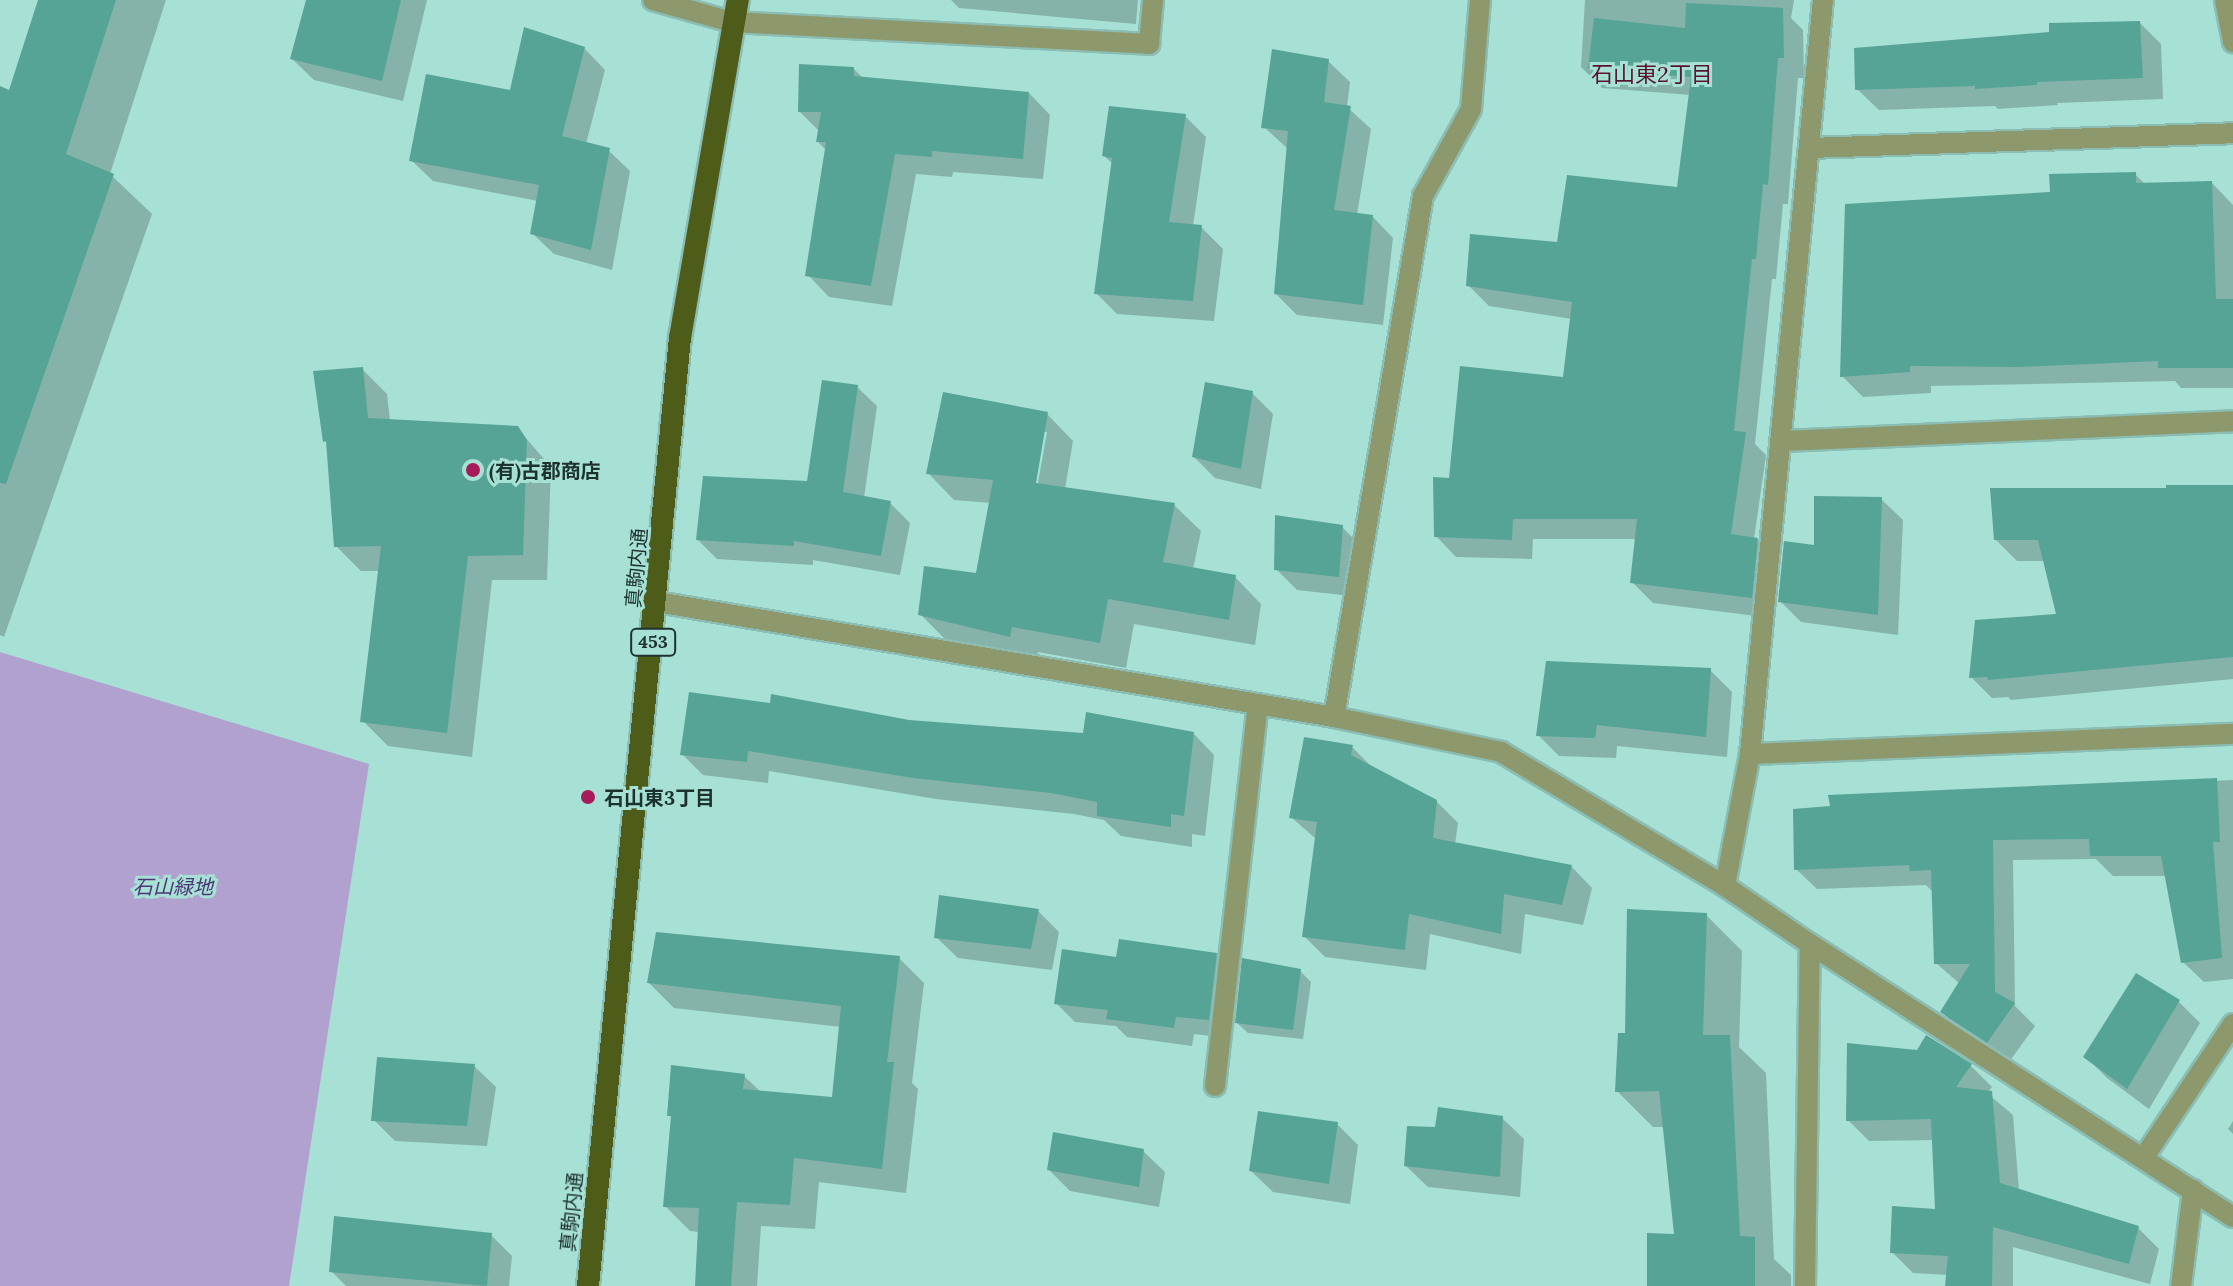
<!DOCTYPE html>
<html>
<head>
<meta charset="utf-8">
<style>
	body { margin:0 }
	#map { position:relative; width:2233px; height:1286px; overflow:hidden; background:#a7e0d4; font-family:Lora,"Noto Sans JP",serif }
	div>[style] { position:absolute }
	.green>* { inset:0; background:#b0a1cf }
	.shadow>* { inset:0; background:#0003 }
	.building>* { inset:0; background:#56a496 }
	.roads { filter:drop-shadow(2px 0 #8bbdb3) drop-shadow(-2px 0 #8bbdb3) drop-shadow(0 2px #8bbdb3) drop-shadow(0 -2px #8bbdb3) }
	.service>* { height:20px; margin:-10px; padding:0 10px; transform-origin:10px; border-radius:10px; background:#8d996d }
	.minor>* { height:20px; margin:-10px; padding:0 10px; transform-origin:10px; border-radius:10px; background:#8d996d }
	.tertiary>* { height:20px; margin:-10px; padding:0 10px; transform-origin:10px; border-radius:10px; background:#8d996d }
	.trunk>* { height:22px; margin:-11px; padding:0 11px; transform-origin:11px; border-radius:11px; background:#4e5c1a }
	.dots>* { width:22px; height:22px; translate:-50% -50%; box-sizing:border-box; border:4px solid #a7e0d4; border-radius:50% }
	span { translate:-50% -50%; white-space:nowrap; text-align:center; line-height:1.15; -webkit-text-stroke:6px #a7e0d4; paint-order:stroke }
	.shield-label span { padding:2px 6px; background:#a7e0d4; border:2px solid; border-radius:6px; -webkit-text-stroke-width:0 }
	.shield-label { font-size:18px; color:#1c322e; font-weight:700 }
	.poi-label { font-size:20px; color:#1c322e; font-weight:700 }
	.left { translate:0 -50%; text-align:left }
	.street-label { font-size:20px; color:#1c322e }
	.park-label { font-size:20px; color:#4e3376; font-style:italic }
	.neighbourhood-label { font-size:22px; color:#55132e }
</style>
</head>
<body>
<div id="map">
	<div class="green">
		<div style="clip-path:polygon(0 652px,369px 764px,289px 1286px,0 1286px)"></div>
	</div>
	<div class="shadow">
		<div style="clip-path:polygon(40px 0,166px 0,110px 174px,152px 214px,4px 637px,0 635px,0 88px,11px 93px)"></div>
		<div style="clip-path:polygon(308px 0,427px 0,403px 101px,314px 80px,292px 59px)"></div>
		<div style="clip-path:polygon(951px 0,1138px 0,1136px 24px,959px 8px)"></div>
		<div style="clip-path:polygon(1585px 0,1794px 0,1791px 18px,1803px 30px,1804px 78px,1798px 78px,1788px 204px,1783px 204px,1776px 279px,1772px 279px,1755px 444px,1766px 455px,1754px 539px,1778px 560px,1772px 618px,1653px 603px,1632px 582px,1637px 539px,1533px 539px,1532px 559px,1456px 557px,1436px 536px,1451px 480px,1565px 379px,1572px 319px,1489px 306px,1468px 285px,1679px 189px,1691px 95px,1602px 88px,1581px 67px)"></div>
		<div style="clip-path:polygon(2140px 23px,2161px 44px,2163px 99px,2057px 103px,2058px 105px,1998px 109px,1995px 106px,1879px 110px,1857px 89px,2051px 34px)"></div>
		<div style="clip-path:polygon(584px 48px,605px 70px,586px 144px,608px 150px,630px 171px,612px 270px,554px 254px,532px 233px,538px 201px,433px 181px,411px 160px)"></div>
		<div style="clip-path:polygon(1328px 61px,1350px 82px,1347px 107px,1371px 129px,1357px 215px,1372px 216px,1393px 238px,1383px 325px,1297px 315px,1276px 294px,1288px 149px,1264px 127px)"></div>
		<div style="clip-path:polygon(854px 69px,863px 78px,1029px 93px,1050px 115px,1043px 179px,953px 172px,952px 177px,916px 174px,892px 306px,829px 297px,808px 275px,827px 151px,818px 142px,820px 132px,800px 112px)"></div>
		<div style="clip-path:polygon(1185px 116px,1206px 137px,1193px 226px,1201px 227px,1223px 249px,1214px 321px,1117px 314px,1096px 293px,1113px 164px,1104px 156px)"></div>
		<div style="clip-path:polygon(2135px 174px,2145px 184px,2212px 183px,2233px 205px,2233px 388px,2181px 388px,2175px 381px,1931px 386px,1931px 393px,1863px 397px,1842px 376px)"></div>
		<div style="clip-path:polygon(362px 369px,387px 394px,390px 421px,517px 428px,551px 467px,547px 580px,492px 580px,472px 757px,388px 746px,363px 721px,380px 571px,361px 571px,336px 546px,329px 444px,325px 441px)"></div>
		<div style="clip-path:polygon(857px 387px,877px 406px,864px 498px,890px 503px,910px 523px,900px 575px,813px 560px,813px 565px,717px 559px,698px 540px,808px 483px)"></div>
		<div style="clip-path:polygon(1252px 393px,1273px 414px,1261px 489px,1215px 478px,1194px 457px)"></div>
		<div style="clip-path:polygon(evenodd,1047px 414px,1073px 441px,1065px 489px,1174px 505px,1201px 531px,1193px 569px,1235px 577px,1261px 604px,1255px 645px,1134px 624px,1126px 668px,1038px 652px,1036px 662px,947px 641px,920px 614px,978px 576px,991px 503px,954px 500px,928px 473px,1047px 414px,1042px 432px,1047px 432px,1036px 494px,1032px 493px,1042px 432px)"></div>
		<div style="clip-path:polygon(2233px 488px,2233px 679px,2011px 700px,2008px 697px,1992px 698px,1971px 677px,2059px 616px,2045px 561px,2017px 561px,1996px 540px)"></div>
		<div style="clip-path:polygon(1881px 499px,1903px 520px,1898px 635px,1801px 622px,1780px 601px,1816px 548px)"></div>
		<div style="clip-path:polygon(1342px 527px,1364px 549px,1360px 597px,1297px 590px,1276px 569px)"></div>
		<div style="clip-path:polygon(1710px 670px,1732px 692px,1727px 757px,1617px 746px,1616px 758px,1559px 756px,1538px 735px)"></div>
		<div style="clip-path:polygon(908px 722px,1085px 735px,1193px 733px,1214px 755px,1205px 836px,1192px 834px,1192px 847px,1121px 836px,1104px 820px,1074px 814px,936px 799px,769px 771px,768px 783px,703px 775px,682px 754px)"></div>
		<div style="clip-path:polygon(1352px 747px,1373px 768px,1436px 801px,1458px 823px,1455px 844px,1571px 866px,1592px 888px,1583px 925px,1525px 914px,1521px 954px,1430px 934px,1426px 970px,1325px 957px,1304px 936px,1316px 839px,1291px 817px)"></div>
		<div style="clip-path:polygon(2233px 780px,2233px 979px,2204px 982px,2183px 962px,2167px 876px,2113px 876px,2096px 859px,2013px 860px,2015px 1006px,2035px 1026px,2009px 1062px,1963px 1033px,1942px 1012px,1960px 984px,1936px 963px,1932px 891px,1926px 885px,1817px 889px,1796px 869px,1833px 808px,1831px 797px)"></div>
		<div style="clip-path:polygon(1038px 911px,1059px 932px,1052px 970px,958px 958px,936px 937px)"></div>
		<div style="clip-path:polygon(1706px 915px,1742px 951px,1739px 1047px,1766px 1073px,1774px 1259px,1791px 1275px,1791px 1286px,1648px 1286px,1676px 1236px,1665px 1127px,1653px 1127px,1617px 1091px,1627px 1035px)"></div>
		<div style="clip-path:polygon(1216px 955px,1234px 973px,1227px 1038px,1194px 1034px,1192px 1046px,1127px 1037px,1116px 1026px,1075px 1022px,1057px 1004px,1118px 959px)"></div>
		<div style="clip-path:polygon(899px 958px,924px 983px,912px 1083px,918px 1089px,906px 1193px,819px 1182px,815px 1229px,761px 1226px,757px 1286px,697px 1286px,700px 1232px,690px 1231px,665px 1206px,673px 1119px,669px 1115px,744px 1076px,761px 1092px,834px 1099px,841px 1027px,674px 1008px,649px 983px)"></div>
		<div style="clip-path:polygon(1300px 971px,1311px 982px,1303px 1039px,1248px 1033px,1237px 1023px)"></div>
		<div style="clip-path:polygon(2137px 976px,2179px 1002px,2200px 1023px,2149px 1109px,2107px 1078px,2086px 1057px)"></div>
		<div style="clip-path:polygon(474px 1066px,496px 1087px,487px 1146px,395px 1141px,374px 1120px)"></div>
		<div style="clip-path:polygon(1971px 1066px,1992px 1087px,1987px 1093px,2013px 1115px,2019px 1191px,2138px 1228px,2159px 1249px,2150px 1284px,2013px 1247px,2013px 1286px,1947px 1286px,1948px 1275px,1913px 1273px,1892px 1252px,1937px 1211px,1934px 1140px,1869px 1141px,1848px 1120px)"></div>
		<div style="clip-path:polygon(1502px 1118px,1524px 1139px,1520px 1197px,1428px 1187px,1406px 1166px,1437px 1129px)"></div>
		<div style="clip-path:polygon(2233px 1121px,2233px 1134px,2228px 1129px)"></div>
		<div style="clip-path:polygon(1337px 1124px,1358px 1145px,1350px 1204px,1273px 1192px,1251px 1171px)"></div>
		<div style="clip-path:polygon(1143px 1151px,1165px 1172px,1159px 1207px,1070px 1191px,1049px 1170px)"></div>
		<div style="clip-path:polygon(491px 1235px,512px 1256px,509px 1286px,346px 1286px,331px 1271px)"></div>
	</div>
	<div class="building">
		<div style="clip-path:polygon(38px 0,116px 0,66px 154px,114px 174px,6px 484px,0 483px,0 86px,9px 90px)"></div>
		<div style="clip-path:polygon(306px 0,401px 0,382px 81px,290px 59px)"></div>
		<div style="clip-path:polygon(1686px 3px,1783px 8px,1784px 58px,1778px 58px,1768px 185px,1763px 184px,1756px 259px,1752px 259px,1734px 431px,1746px 432px,1731px 534px,1758px 538px,1752px 598px,1630px 583px,1637px 519px,1513px 519px,1512px 540px,1434px 537px,1433px 477px,1449px 478px,1460px 366px,1563px 377px,1572px 302px,1466px 286px,1470px 234px,1557px 242px,1567px 175px,1677px 187px,1691px 77px,1588px 69px,1594px 18px,1685px 28px)"></div>
		<div style="clip-path:polygon(2140px 21px,2143px 78px,2037px 82px,2037px 85px,1975px 89px,1975px 86px,1855px 90px,1854px 48px,2049px 32px,2049px 23px)"></div>
		<div style="clip-path:polygon(524px 27px,585px 47px,562px 136px,610px 148px,591px 250px,530px 234px,539px 185px,409px 161px,426px 74px,510px 90px)"></div>
		<div style="clip-path:polygon(1272px 49px,1329px 59px,1324px 102px,1351px 106px,1334px 210px,1373px 215px,1363px 305px,1274px 294px,1288px 131px,1261px 128px)"></div>
		<div style="clip-path:polygon(799px 64px,854px 67px,854px 76px,1029px 92px,1023px 159px,932px 151px,932px 157px,895px 154px,871px 286px,805px 276px,826px 142px,816px 142px,821px 112px,798px 112px)"></div>
		<div style="clip-path:polygon(1109px 106px,1186px 114px,1169px 222px,1202px 225px,1193px 301px,1094px 294px,1112px 158px,1102px 156px)"></div>
		<div style="clip-path:polygon(2136px 172px,2136px 183px,2212px 181px,2216px 299px,2233px 299px,2233px 368px,2158px 368px,2158px 361px,2018px 367px,1910px 366px,1910px 372px,1840px 377px,1845px 204px,2050px 192px,2049px 174px)"></div>
		<div style="clip-path:polygon(363px 367px,368px 418px,518px 426px,527px 440px,523px 555px,468px 556px,447px 733px,360px 722px,381px 546px,334px 547px,326px 441px,323px 442px,313px 371px)"></div>
		<div style="clip-path:polygon(822px 380px,858px 385px,843px 492px,891px 501px,881px 556px,794px 541px,794px 546px,696px 540px,703px 476px,807px 481px)"></div>
		<div style="clip-path:polygon(1205px 382px,1253px 391px,1241px 469px,1192px 457px)"></div>
		<div style="clip-path:polygon(943px 392px,1048px 412px,1036px 483px,1175px 503px,1163px 562px,1236px 575px,1229px 620px,1108px 599px,1100px 643px,1012px 627px,1010px 637px,918px 615px,924px 566px,976px 573px,993px 480px,926px 474px)"></div>
		<div style="clip-path:polygon(2166px 485px,2233px 485px,2233px 657px,1988px 680px,1987px 677px,1969px 678px,1975px 620px,2056px 614px,2038px 540px,1994px 540px,1990px 488px,2166px 488px)"></div>
		<div style="clip-path:polygon(1814px 496px,1882px 497px,1878px 615px,1778px 602px,1784px 541px,1814px 545px)"></div>
		<div style="clip-path:polygon(1275px 515px,1343px 525px,1339px 577px,1274px 570px)"></div>
		<div style="clip-path:polygon(1546px 661px,1711px 668px,1706px 737px,1597px 725px,1595px 738px,1536px 736px)"></div>
		<div style="clip-path:polygon(689px 692px,770px 703px,771px 694px,909px 720px,1083px 733px,1086px 712px,1194px 732px,1184px 816px,1171px 814px,1171px 827px,1097px 816px,1097px 802px,1051px 793px,913px 778px,748px 751px,747px 762px,680px 755px)"></div>
		<div style="clip-path:polygon(1304px 737px,1353px 745px,1351px 755px,1437px 800px,1433px 838px,1572px 865px,1562px 905px,1504px 894px,1501px 934px,1409px 914px,1405px 950px,1302px 937px,1317px 822px,1289px 818px)"></div>
		<div style="clip-path:polygon(2217px 778px,2220px 842px,2213px 842px,2222px 958px,2181px 963px,2161px 856px,2090px 856px,2089px 839px,1993px 840px,1995px 992px,2015px 1003px,1987px 1043px,1940px 1012px,1970px 964px,1934px 964px,1931px 870px,1910px 871px,1909px 865px,1794px 870px,1793px 809px,1830px 806px,1828px 795px)"></div>
		<div style="clip-path:polygon(939px 895px,1039px 909px,1031px 949px,934px 938px)"></div>
		<div style="clip-path:polygon(1627px 909px,1707px 913px,1703px 1035px,1730px 1035px,1740px 1236px,1755px 1237px,1755px 1286px,1647px 1286px,1647px 1233px,1674px 1234px,1659px 1091px,1615px 1092px,1618px 1033px,1625px 1033px)"></div>
		<div style="clip-path:polygon(656px 932px,900px 956px,887px 1062px,894px 1062px,882px 1169px,794px 1158px,790px 1205px,737px 1202px,731px 1286px,695px 1286px,699px 1208px,663px 1207px,671px 1116px,667px 1116px,671px 1065px,745px 1074px,743px 1089px,832px 1097px,841px 1006px,647px 983px)"></div>
		<div style="clip-path:polygon(1119px 939px,1217px 953px,1209px 1020px,1176px 1017px,1174px 1028px,1106px 1019px,1108px 1010px,1054px 1004px,1062px 949px,1116px 957px)"></div>
		<div style="clip-path:polygon(1242px 958px,1301px 969px,1293px 1030px,1235px 1023px)"></div>
		<div style="clip-path:polygon(2136px 973px,2180px 1000px,2127px 1089px,2083px 1057px)"></div>
		<div style="clip-path:polygon(1926px 1035px,1972px 1064px,1956px 1087px,1992px 1091px,2000px 1183px,2139px 1226px,2129px 1264px,1993px 1227px,1992px 1286px,1945px 1286px,1948px 1256px,1890px 1253px,1892px 1206px,1935px 1209px,1931px 1119px,1846px 1121px,1847px 1043px,1917px 1050px)"></div>
		<div style="clip-path:polygon(377px 1057px,475px 1064px,467px 1126px,371px 1121px)"></div>
		<div style="clip-path:polygon(1438px 1107px,1503px 1116px,1500px 1177px,1404px 1166px,1407px 1126px,1435px 1127px)"></div>
		<div style="clip-path:polygon(1258px 1111px,1338px 1122px,1329px 1184px,1249px 1171px)"></div>
		<div style="clip-path:polygon(1053px 1132px,1144px 1149px,1139px 1187px,1047px 1170px)"></div>
		<div style="clip-path:polygon(334px 1216px,492px 1233px,487px 1286px,329px 1272px)"></div>
	</div>
	<div class="roads">
		<div class="service">
			<div style="left:1215px;top:1086px;width:384px;rotate:-83.6deg"></div>
		</div>
		<div class="minor">
			<div style="left:2225px;top:0;width:43px;rotate:79.2deg"></div>
			<div style="left:732px;top:22px;width:418px;rotate:3deg"></div>
			<div style="left:1149px;top:44px;width:44px;rotate:-84.8deg"></div>
			<div style="left:1810px;top:148px;width:423px;rotate:-2deg"></div>
			<div style="left:1782px;top:441px;width:451px;rotate:-2.5deg"></div>
			<div style="left:657px;top:602px;width:687px;rotate:9.64deg"></div>
			<div style="left:1334px;top:717px;width:171px;rotate:11.8deg"></div>
			<div style="left:1501px;top:752px;width:261px;rotate:30.9deg"></div>
			<div style="left:1725px;top:886px;width:103px;rotate:34.3deg"></div>
			<div style="left:1810px;top:944px;width:503px;rotate:32.84deg"></div>
			<div style="left:1334px;top:717px;width:529px;rotate:-80.31deg"></div>
			<div style="left:1423px;top:196px;width:99px;rotate:-61.1deg"></div>
			<div style="left:1471px;top:109px;width:109px;rotate:-85.3deg"></div>
			<div style="left:1750px;top:754px;width:483px;rotate:-2.4deg"></div>
			<div style="left:1725px;top:886px;width:134px;rotate:-79.3deg"></div>
			<div style="left:1750px;top:754px;width:758px;rotate:-84.47deg"></div>
			<div style="left:2144px;top:1157px;width:160px;rotate:-56.2deg"></div>
			<div style="left:1805px;top:1286px;width:342px;rotate:-89.2deg"></div>
			<div style="left:2181px;top:1286px;width:97px;rotate:-82.9deg"></div>
		</div>
		<div class="tertiary">
			<div style="left:653px;top:0;width:82px;rotate:15.6deg"></div>
		</div>
		<div class="trunk">
			<div style="left:588px;top:1286px;width:952px;rotate:-84.46deg"></div>
			<div style="left:680px;top:338px;width:343px;rotate:-80.3deg"></div>
		</div>
	</div>
	<div class="dots">
		<div style="left:473px;top:470px;background:#a81b5b"></div>
		<div style="left:588px;top:797px;background:#a81b5b"></div>
	</div>
	<div class="shield-label">
		<span style="left:653px;top:642px">453</span>
	</div>
	<div class="poi-label">
		<span class="left" style="left:489px;top:470px">(有)古郡商店</span>
		<span class="left" style="left:604px;top:797px">石山東3丁目</span>
	</div>
	<div class="street-label">
		<span style="left:636px;top:568px;rotate:-85deg">真駒内通</span>
		<span style="left:571px;top:1212px;rotate:-84deg">真駒内通</span>
	</div>
	<div class="park-label">
		<span style="left:173px;top:886px">石山緑地</span>
	</div>
	<div class="neighbourhood-label">
		<span style="left:1652px;top:75px">石山東2丁目</span>
	</div>
</div>
</body>
</html>
